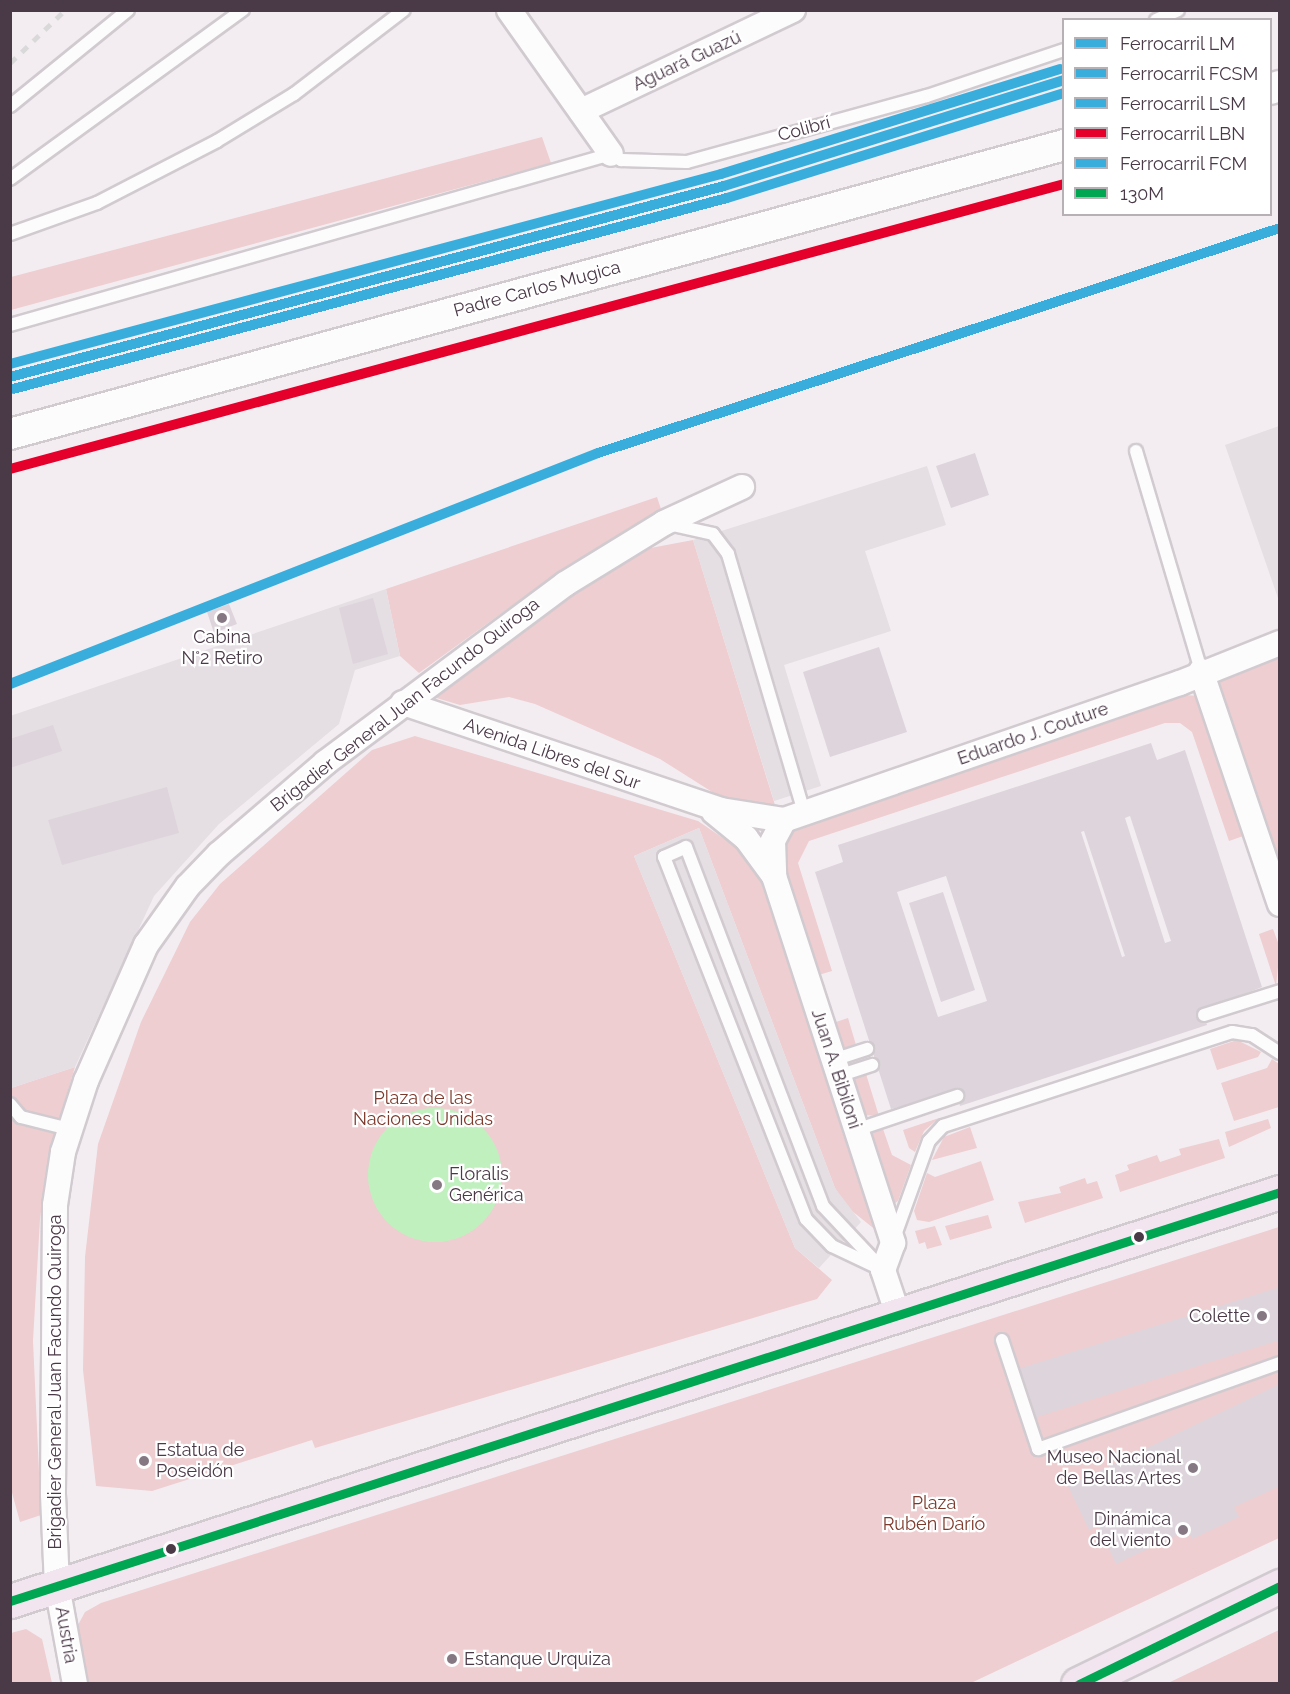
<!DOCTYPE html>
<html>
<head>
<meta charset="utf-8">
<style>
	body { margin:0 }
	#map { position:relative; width:1290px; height:1694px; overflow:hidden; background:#f3edf2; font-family:Raleway,sans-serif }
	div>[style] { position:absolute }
	.green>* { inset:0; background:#eeced0 }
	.parking>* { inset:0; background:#e5dee3 }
	.water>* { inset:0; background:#c1f0bf }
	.round { border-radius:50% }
	.building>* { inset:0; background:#ddd5db }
	.roads { filter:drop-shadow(2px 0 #d1cbd0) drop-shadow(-2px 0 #d1cbd0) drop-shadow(0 2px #d1cbd0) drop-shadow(0 -2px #d1cbd0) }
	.service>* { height:12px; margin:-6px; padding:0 6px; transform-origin:6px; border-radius:6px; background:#fdfcfd }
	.minor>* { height:24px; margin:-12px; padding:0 12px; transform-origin:12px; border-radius:12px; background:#fdfcfd }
	.tertiary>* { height:30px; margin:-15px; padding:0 15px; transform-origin:15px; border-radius:15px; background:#fdfcfd }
	.primary>* { height:33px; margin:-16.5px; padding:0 16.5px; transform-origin:16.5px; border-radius:16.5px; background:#f2e5ef }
	.rail>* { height:4.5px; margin-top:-2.25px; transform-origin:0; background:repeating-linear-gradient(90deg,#dad9da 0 8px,transparent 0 16px) }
	.bus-1>* { height:9px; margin:-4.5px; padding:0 4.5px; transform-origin:4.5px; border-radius:4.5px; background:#00a651 }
	.rail-1>* { height:10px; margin:-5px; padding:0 5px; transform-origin:5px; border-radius:5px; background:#39aedc }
	.rail-2>* { height:10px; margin:-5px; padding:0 5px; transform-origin:5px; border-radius:5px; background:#39aedc }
	.rail-3>* { height:10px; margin:-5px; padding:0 5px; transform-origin:5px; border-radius:5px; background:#39aedc }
	.rail-4>* { height:10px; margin:-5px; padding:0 5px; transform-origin:5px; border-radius:5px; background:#e4002b }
	.rail-5>* { height:10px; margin:-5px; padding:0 5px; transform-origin:5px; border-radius:5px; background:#39aedc }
	.dots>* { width:16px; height:16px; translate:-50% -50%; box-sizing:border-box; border:3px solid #fff; border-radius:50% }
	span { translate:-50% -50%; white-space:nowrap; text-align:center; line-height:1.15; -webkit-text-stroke:4.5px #fff; paint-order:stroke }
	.street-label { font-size:18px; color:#4a3947 }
	.poi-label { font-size:18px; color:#4a3947 }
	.left { translate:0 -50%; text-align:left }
	.right { translate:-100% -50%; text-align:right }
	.park-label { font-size:18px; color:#7d392b }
	.frame { position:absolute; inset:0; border:12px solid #4a3947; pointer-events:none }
	.legend { position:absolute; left:1062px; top:18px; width:210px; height:198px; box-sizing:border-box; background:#fff; border:2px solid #b7b0b5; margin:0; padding:8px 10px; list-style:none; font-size:18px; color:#4a3947 }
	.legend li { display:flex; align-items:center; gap:12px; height:30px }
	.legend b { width:30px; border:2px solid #b7b0b5 }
</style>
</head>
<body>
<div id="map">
	<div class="green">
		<div style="clip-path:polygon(542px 137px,551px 163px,11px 310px,11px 277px)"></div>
		<div style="clip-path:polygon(657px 497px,662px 512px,550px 578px,419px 673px,400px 656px,386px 589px)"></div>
		<div style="clip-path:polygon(693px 540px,775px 805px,755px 810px,736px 807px,660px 759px,535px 704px,509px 697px,460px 705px,423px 694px,624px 553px)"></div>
		<div style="clip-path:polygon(1279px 648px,1279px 901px,1207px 671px)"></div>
		<div style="clip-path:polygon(1185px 695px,1199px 696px,1249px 834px,1229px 841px,1192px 732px,1180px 723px,1165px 723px,809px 841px,798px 863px,832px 971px,812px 977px,777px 863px,788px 831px,807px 819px)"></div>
		<div style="clip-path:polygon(415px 736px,698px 821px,739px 849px,772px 892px,877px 1231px,847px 1207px,835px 1188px,699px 828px,634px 856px,795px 1248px,832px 1280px,817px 1299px,315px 1448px,312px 1440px,152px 1491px,96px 1486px,83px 1370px,85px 1257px,98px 1144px,141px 1022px,190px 922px,220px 884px,372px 750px)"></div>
		<div style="clip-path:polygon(1273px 929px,1280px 948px,1276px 986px,1259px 934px)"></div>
		<div style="clip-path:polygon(848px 1018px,856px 1045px,836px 1052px,827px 1025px)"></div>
		<div style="clip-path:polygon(1237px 1040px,1261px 1052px,1258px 1057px,1217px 1070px,1210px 1049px)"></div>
		<div style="clip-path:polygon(1272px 1059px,1279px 1064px,1279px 1107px,1234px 1121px,1221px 1083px,1267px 1068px)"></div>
		<div style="clip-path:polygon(75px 1067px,49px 1153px,40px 1219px,33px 1341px,41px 1515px,20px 1522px,11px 1489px,11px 1088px)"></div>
		<div style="clip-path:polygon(866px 1074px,879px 1116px,863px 1115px,846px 1081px)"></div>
		<div style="clip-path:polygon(939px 1118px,924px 1131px,915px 1152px,909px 1148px,903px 1130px)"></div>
		<div style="clip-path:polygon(1268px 1119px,1271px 1128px,1229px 1147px,1225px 1132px)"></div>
		<div style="clip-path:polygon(882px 1126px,892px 1155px,911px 1165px,898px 1201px,891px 1206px,869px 1136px)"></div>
		<div style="clip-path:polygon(970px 1127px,977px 1148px,932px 1160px,944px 1137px)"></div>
		<div style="clip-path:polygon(1219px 1139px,1225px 1158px,1120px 1192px,1115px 1175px,1129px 1170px,1127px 1165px,1157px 1155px,1160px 1162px,1181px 1155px,1179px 1149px)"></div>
		<div style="clip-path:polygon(981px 1161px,994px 1200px,929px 1222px,917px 1220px,914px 1211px,927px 1173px,935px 1177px)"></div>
		<div style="clip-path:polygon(1085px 1178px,1087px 1184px,1097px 1181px,1103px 1198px,1025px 1223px,1018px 1202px,1061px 1193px,1059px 1187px)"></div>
		<div style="clip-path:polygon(988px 1215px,992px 1228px,950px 1240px,945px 1226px)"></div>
		<div style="clip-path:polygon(935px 1226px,942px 1245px,927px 1249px,925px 1242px,919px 1244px,915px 1231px)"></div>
		<div style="clip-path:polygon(1279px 1227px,1279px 1538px,971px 1683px,89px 1683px,78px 1625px,85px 1612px,101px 1603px)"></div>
		<div style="clip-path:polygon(26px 1629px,42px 1639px,52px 1683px,11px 1683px,11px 1633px)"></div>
		<div style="clip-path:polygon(1279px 1630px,1279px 1683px,1168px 1683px,1254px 1642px)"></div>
	</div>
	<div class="parking">
		<div style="clip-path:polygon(1279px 426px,1280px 426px,1279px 601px,1225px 445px)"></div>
		<div style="clip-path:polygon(927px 466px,946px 525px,865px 551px,891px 631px,784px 665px,821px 786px,774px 801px,693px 540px)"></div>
		<div style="clip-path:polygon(386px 589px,400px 656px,355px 670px,339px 724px,219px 824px,154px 896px,75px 1067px,11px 1088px,10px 716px)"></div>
		<div style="clip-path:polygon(699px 828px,835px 1188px,861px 1222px,819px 1268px,795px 1248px,634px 856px)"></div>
	</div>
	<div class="water">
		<div class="round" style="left:368px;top:1108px;width:134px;height:134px"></div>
	</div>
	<div class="building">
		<div style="clip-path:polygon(975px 453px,989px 495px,951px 508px,936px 466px)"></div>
		<div style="clip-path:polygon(373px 598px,388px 654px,353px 664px,339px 608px)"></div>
		<div style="clip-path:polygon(229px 604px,237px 624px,214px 633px,207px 612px)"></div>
		<div style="clip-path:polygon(879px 647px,907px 732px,830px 757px,803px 672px)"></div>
		<div style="clip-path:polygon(53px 725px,62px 751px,10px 768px,10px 739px)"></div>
		<div style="clip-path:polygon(evenodd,1151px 743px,1157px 760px,1185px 750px,1262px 987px,1203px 1011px,1207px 1025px,960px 1106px,956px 1092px,891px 1109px,815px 872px,843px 862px,838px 845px,1151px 743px,1130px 816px,1171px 941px,1165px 943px,1125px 818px,1130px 816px,1151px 743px,1084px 831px,1125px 956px,1122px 957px,1081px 832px,1084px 831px,1151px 743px,946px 876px,987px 1001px,938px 1017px,897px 892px,946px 876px)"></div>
		<div style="clip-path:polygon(167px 787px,179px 833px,62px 865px,48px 820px)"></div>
		<div style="clip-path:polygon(943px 892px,975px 990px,941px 1002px,909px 903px)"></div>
		<div style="clip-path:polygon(1280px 1287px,1280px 1340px,1034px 1418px,1018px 1369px)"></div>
		<div style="clip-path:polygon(1280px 1384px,1280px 1486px,1234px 1507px,1239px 1517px,1192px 1539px,1188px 1530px,1116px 1564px,1098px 1526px,1089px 1530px,1068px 1486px)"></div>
	</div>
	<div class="roads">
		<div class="service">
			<div style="left:1156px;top:20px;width:24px;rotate:-24deg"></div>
			<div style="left:10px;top:106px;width:152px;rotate:-39.1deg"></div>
			<div style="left:10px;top:179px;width:288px;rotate:-36deg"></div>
			<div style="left:10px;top:234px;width:92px;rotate:-19.6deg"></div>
			<div style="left:97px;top:203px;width:135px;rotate:-27.3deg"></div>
			<div style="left:217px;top:141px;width:90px;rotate:-31.4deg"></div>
			<div style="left:294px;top:94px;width:138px;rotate:-37.4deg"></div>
			<div style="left:10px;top:325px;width:625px;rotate:-15.88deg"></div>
			<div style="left:611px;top:154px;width:12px;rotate:31deg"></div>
			<div style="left:621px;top:160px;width:66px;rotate:1.7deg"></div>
			<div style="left:687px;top:162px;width:249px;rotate:-15.4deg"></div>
			<div style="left:927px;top:96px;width:145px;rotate:-18.6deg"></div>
			<div style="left:1136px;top:451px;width:229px;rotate:73.5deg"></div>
			<div style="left:668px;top:524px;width:46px;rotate:12.5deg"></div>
			<div style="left:713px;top:534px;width:25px;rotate:53deg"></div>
			<div style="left:728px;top:554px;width:269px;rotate:73.6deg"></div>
			<div style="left:686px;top:847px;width:384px;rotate:69.1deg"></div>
			<div style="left:823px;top:1206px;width:88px;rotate:46.8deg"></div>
			<div style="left:883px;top:1270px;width:56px;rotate:-154.8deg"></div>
			<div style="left:832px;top:1246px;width:37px;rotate:-134deg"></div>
			<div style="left:806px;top:1219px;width:389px;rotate:-111.4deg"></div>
			<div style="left:664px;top:857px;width:24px;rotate:-24deg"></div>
			<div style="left:1204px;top:1015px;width:80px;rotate:-17.5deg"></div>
			<div style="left:833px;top:1060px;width:36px;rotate:-18deg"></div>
			<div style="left:838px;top:1076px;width:36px;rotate:-18deg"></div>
			<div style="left:10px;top:1104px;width:17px;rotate:50deg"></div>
			<div style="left:21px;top:1117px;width:49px;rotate:14deg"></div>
			<div style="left:856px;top:1130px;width:107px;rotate:-18.6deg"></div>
			<div style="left:894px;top:1238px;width:103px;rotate:-70.2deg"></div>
			<div style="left:929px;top:1141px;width:21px;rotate:-47deg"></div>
			<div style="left:943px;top:1126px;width:304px;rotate:-18deg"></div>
			<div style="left:1232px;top:1032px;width:20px;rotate:9deg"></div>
			<div style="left:1252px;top:1035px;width:33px;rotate:33deg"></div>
			<div style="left:1002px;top:1340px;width:115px;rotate:71.7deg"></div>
			<div style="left:1038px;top:1449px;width:257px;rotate:-19.6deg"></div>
		</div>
		<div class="minor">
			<div style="left:509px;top:10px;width:176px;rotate:54.7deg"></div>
			<div style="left:581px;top:111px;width:235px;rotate:-25.5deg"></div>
			<div style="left:1201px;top:671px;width:246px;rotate:71.3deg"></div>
			<div style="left:403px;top:703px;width:336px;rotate:18.6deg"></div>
			<div style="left:721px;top:810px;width:64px;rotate:9deg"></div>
			<div style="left:784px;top:820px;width:419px;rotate:-19.1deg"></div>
			<div style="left:1180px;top:683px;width:108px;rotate:-21.8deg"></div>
			<div style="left:714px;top:812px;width:41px;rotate:39.1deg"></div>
			<div style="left:746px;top:838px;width:47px;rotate:53.6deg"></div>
			<div style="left:784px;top:820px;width:24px;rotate:118deg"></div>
			<div style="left:773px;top:841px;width:35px;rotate:88deg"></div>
			<div style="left:774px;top:876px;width:386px;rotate:72deg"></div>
			<div style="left:893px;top:1243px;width:29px;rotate:110deg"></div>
			<div style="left:883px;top:1270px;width:51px;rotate:71.6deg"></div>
			<div style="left:75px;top:1684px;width:100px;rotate:-100.4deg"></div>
			<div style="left:57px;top:1586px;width:92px;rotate:-92.5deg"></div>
			<div style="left:53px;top:1494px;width:289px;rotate:-89.6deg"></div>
			<div style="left:55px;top:1205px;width:54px;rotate:-81.4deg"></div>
			<div style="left:63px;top:1152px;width:75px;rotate:-72.1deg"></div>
			<div style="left:86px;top:1081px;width:149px;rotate:-66.2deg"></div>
			<div style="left:146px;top:945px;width:72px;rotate:-54.6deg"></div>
			<div style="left:188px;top:886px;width:45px;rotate:-45.9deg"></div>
			<div style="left:219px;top:854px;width:140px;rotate:-40.6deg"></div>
			<div style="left:325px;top:763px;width:299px;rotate:-36.7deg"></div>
			<div style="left:565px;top:584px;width:116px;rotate:-31.6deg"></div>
			<div style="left:664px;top:523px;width:86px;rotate:-24.8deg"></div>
		</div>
		<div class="tertiary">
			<div style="left:1270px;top:89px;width:10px;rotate:-17deg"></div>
			<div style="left:10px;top:434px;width:1093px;rotate:-15.33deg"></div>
		</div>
		<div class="primary">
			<div style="left:10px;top:1601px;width:1334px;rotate:-17.85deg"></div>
			<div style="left:1078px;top:1684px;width:225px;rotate:-25.9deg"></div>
		</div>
	</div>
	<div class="rail">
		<div style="left:10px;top:63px;width:76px;rotate:-43.9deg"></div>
	</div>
	<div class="bus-1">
		<div style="left:10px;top:1601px;width:1334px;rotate:-17.85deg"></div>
		<div style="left:1079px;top:1684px;width:224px;rotate:-26deg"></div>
	</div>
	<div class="rail-1">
		<div style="left:10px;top:684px;width:632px;rotate:-21.45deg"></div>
		<div style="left:598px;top:453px;width:718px;rotate:-18.26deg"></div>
	</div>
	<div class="rail-2">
		<div style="left:10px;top:377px;width:739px;rotate:-14.98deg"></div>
		<div style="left:724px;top:186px;width:356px;rotate:-17.3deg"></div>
	</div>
	<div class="rail-3">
		<div style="left:13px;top:389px;width:739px;rotate:-14.98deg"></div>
		<div style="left:727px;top:198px;width:353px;rotate:-17.3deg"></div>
	</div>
	<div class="rail-4">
		<div style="left:10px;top:469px;width:1092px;rotate:-15.13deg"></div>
	</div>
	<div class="rail-5">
		<div style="left:10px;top:364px;width:736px;rotate:-14.96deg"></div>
		<div style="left:721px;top:174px;width:355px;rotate:-17.2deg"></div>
	</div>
	<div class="dots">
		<div style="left:222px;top:618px;background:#857883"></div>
		<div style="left:437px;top:1185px;background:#857883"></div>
		<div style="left:1139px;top:1237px;background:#4a3947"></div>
		<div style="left:1262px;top:1316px;background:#857883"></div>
		<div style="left:144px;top:1461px;background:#857883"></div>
		<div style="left:1193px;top:1468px;background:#857883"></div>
		<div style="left:1183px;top:1530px;background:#857883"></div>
		<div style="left:171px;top:1549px;background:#4a3947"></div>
		<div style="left:452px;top:1659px;background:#857883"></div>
	</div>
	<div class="street-label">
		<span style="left:687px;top:61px;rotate:-25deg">Aguará Guazú</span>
		<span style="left:804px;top:129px;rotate:-15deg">Colibrí</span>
		<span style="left:537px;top:289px;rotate:-15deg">Padre Carlos Mugica</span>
		<span style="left:405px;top:705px;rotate:-38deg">Brigadier General Juan Facundo Quiroga</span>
		<span style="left:1033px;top:734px;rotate:-19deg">Eduardo J. Couture</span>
		<span style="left:552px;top:754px;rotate:19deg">Avenida Libres del Sur</span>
		<span style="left:836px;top:1069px;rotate:72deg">Juan A. Bibiloni</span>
		<span style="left:55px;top:1382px;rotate:-90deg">Brigadier General Juan Facundo Quiroga</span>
		<span style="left:66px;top:1635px;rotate:80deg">Austria</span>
	</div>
	<div class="poi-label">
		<span style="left:222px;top:648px">Cabina<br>N°2 Retiro</span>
		<span class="left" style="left:449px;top:1185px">Floralis<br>Genérica</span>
		<span class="right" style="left:1250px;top:1316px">Colette</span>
		<span class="left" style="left:156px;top:1461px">Estatua de<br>Poseidón</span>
		<span class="right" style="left:1181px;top:1468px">Museo Nacional<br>de Bellas Artes</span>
		<span class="right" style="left:1171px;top:1530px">Dinámica<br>del viento</span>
		<span class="left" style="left:464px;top:1659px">Estanque Urquiza</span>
	</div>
	<div class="park-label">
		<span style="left:423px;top:1109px">Plaza de las<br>Naciones Unidas</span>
		<span style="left:934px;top:1514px">Plaza<br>Rubén Darío</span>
	</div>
	<div class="frame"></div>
	<ul class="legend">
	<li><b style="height:8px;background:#39aedc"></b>Ferrocarril LM</li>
	<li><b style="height:8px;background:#39aedc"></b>Ferrocarril FCSM</li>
	<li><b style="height:8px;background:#39aedc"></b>Ferrocarril LSM</li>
	<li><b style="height:8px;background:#e4002b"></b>Ferrocarril LBN</li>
	<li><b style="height:8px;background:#39aedc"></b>Ferrocarril FCM</li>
	<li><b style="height:8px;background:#00a651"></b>130M</li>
	</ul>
</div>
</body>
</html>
